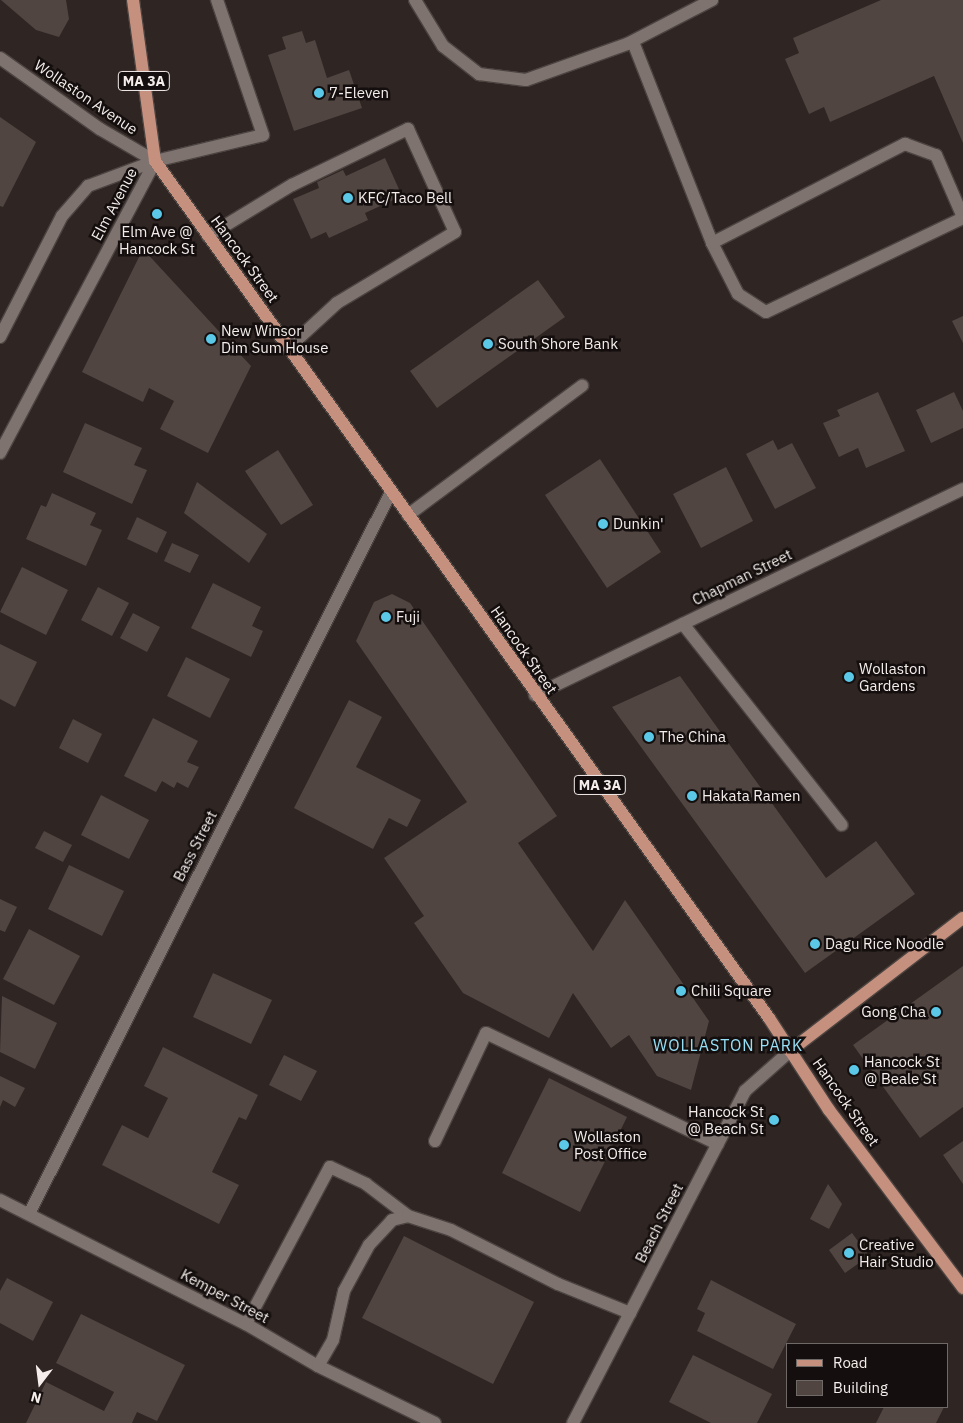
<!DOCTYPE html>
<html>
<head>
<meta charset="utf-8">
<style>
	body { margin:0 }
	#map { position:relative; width:963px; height:1423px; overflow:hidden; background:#2f2522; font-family:"IBM Plex Sans",sans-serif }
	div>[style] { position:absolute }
	.building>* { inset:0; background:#504541 }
	.roads { filter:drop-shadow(1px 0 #4c4441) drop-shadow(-1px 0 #4c4441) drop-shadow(0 1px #4c4441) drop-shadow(0 -1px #4c4441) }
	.minor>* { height:12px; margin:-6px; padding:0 6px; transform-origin:6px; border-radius:6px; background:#7e736f }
	.major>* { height:12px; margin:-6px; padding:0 6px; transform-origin:6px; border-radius:6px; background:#c6907e }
	.dots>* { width:14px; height:14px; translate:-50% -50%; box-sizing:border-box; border:2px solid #140f0e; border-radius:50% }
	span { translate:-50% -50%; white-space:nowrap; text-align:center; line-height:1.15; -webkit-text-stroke:5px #140f0e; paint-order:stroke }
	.shield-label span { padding:1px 4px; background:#140f0e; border:1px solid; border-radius:4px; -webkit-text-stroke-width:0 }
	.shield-label { font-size:14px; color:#f4edeb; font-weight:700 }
	.poi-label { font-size:15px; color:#f4edeb }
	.left { translate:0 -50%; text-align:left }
	.right { translate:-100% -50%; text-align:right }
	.street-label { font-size:15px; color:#f4edeb }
	.neighbourhood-label { font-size:16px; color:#96e0f7; letter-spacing:1px }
	.legend { position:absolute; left:786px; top:1343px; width:162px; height:65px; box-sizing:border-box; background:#140f0e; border:1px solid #6e6866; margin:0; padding:6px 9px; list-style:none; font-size:15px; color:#f4edeb }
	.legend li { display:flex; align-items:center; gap:10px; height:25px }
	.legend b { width:25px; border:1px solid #6e6866 }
	.north { position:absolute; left:15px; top:1358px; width:50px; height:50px; -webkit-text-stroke:4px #140f0e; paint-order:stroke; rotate:195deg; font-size:14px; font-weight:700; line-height:20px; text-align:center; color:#f4edeb }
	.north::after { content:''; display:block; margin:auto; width:18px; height:22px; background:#f4edeb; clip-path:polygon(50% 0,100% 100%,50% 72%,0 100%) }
</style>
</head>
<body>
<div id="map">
	<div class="building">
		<div style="clip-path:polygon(1px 0,66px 0,69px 19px,59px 37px,36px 30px)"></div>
		<div style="clip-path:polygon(881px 0,963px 0,963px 143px,934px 76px,830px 122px,824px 107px,809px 114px,785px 59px,799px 53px,793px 38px)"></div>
		<div style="clip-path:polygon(302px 31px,306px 43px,315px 40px,327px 78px,349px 70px,362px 108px,294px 131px,268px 55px,286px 49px,282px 37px)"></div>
		<div style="clip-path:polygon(0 117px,36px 142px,3px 207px,0 206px)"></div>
		<div style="clip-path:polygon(385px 158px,402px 196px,365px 213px,368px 220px,329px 238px,326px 232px,311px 239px,293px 199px,319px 188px,317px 182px,343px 170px,346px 176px)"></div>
		<div style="clip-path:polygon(143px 249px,251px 366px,208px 453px,160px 429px,174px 401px,149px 388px,143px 402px,82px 372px)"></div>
		<div style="clip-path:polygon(538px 280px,565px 317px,437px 408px,410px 371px)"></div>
		<div style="clip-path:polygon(963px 316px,963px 343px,952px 321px)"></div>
		<div style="clip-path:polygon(878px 392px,905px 451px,866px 468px,858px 448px,839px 457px,823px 423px,840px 416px,837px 410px)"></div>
		<div style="clip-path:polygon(954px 392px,963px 411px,963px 428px,931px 443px,916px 410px)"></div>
		<div style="clip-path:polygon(85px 423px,142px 448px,134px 465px,147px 470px,132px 504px,63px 472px)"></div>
		<div style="clip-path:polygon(773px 440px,778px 450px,792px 443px,816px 488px,775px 509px,746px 454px)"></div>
		<div style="clip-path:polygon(278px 450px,313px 505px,281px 525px,245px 471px)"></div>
		<div style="clip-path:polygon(600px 459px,661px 552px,607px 588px,545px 495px)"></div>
		<div style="clip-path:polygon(726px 467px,753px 521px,701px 548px,673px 494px)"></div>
		<div style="clip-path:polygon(197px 482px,267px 534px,249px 563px,184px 513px)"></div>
		<div style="clip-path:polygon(52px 493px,96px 513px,90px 525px,102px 530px,86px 566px,26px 539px,41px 505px,46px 507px)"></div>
		<div style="clip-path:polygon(137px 517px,167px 532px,157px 553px,127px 539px)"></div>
		<div style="clip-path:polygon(172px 543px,199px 555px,190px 573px,164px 561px)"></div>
		<div style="clip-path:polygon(22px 567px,68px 590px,46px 635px,0 612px)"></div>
		<div style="clip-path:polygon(213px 583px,261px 607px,252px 626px,263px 631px,251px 657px,191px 628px)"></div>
		<div style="clip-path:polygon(98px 587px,129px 603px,112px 636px,81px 620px)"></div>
		<div style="clip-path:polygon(392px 594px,410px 603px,557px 816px,518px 843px,593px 951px,625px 900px,709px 1021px,691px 1090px,657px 1076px,629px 1035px,611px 1048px,573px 993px,549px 1038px,463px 993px,414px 923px,424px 916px,384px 858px,467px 802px,356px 641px,374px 602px)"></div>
		<div style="clip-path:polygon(133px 613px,160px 627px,147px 652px,120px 638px)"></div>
		<div style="clip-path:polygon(0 644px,37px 662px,15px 707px,0 699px)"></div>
		<div style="clip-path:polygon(186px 657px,230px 679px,210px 718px,167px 696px)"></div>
		<div style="clip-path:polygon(680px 676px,826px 878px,876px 841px,915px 894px,805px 973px,612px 707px)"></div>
		<div style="clip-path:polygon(349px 700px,382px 717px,356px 767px,421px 800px,407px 827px,389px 818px,373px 849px,294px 808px)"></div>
		<div style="clip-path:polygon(153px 718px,198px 741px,187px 762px,199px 767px,188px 788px,177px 782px,174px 788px,162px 781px,156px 792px,124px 776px)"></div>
		<div style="clip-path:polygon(73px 719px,102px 734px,88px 763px,59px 748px)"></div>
		<div style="clip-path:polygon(101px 795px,149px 820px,129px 859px,81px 835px)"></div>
		<div style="clip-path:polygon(44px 831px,72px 845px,63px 862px,35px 848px)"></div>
		<div style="clip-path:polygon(69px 865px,124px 891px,102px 936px,48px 909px)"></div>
		<div style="clip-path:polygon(0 899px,17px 907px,5px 932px,0 930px)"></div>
		<div style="clip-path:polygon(29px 929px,80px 956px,54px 1005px,3px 979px)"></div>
		<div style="clip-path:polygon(963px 966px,963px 1107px,920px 1138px,853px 1045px)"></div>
		<div style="clip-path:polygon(213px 973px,272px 1000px,251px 1044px,193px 1017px)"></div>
		<div style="clip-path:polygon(2px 996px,57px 1023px,35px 1069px,0 1052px)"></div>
		<div style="clip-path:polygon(163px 1047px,258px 1095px,246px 1120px,239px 1117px,212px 1172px,239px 1185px,219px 1224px,102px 1165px,122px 1125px,148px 1138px,168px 1098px,144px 1086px)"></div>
		<div style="clip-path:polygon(284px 1055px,317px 1071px,301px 1101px,269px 1085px)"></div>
		<div style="clip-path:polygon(0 1076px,25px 1088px,15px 1107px,3px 1100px,0 1107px)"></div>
		<div style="clip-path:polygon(549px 1078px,627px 1117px,580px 1212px,502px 1173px)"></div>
		<div style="clip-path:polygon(963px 1141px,963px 1184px,943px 1155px)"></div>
		<div style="clip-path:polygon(828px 1184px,842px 1204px,829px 1229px,810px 1219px)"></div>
		<div style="clip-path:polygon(852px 1233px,869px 1256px,845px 1273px,829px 1250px)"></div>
		<div style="clip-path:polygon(404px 1236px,534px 1302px,493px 1384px,362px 1318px)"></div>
		<div style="clip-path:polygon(7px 1278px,53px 1302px,33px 1341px,0 1323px,0 1291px)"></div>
		<div style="clip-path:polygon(711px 1280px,796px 1324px,773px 1369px,697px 1331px,705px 1313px,697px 1309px)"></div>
		<div style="clip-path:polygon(81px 1314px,185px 1365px,157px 1421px,137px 1412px,132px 1423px,26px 1423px,46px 1382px,104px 1411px,114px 1392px,56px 1363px)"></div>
		<div style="clip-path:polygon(693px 1355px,772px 1394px,757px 1423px,711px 1423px,669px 1402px)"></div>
		<div style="clip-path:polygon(884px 1407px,944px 1407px,936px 1423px,876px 1423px)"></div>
	</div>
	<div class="roads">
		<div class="minor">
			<div style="left:415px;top:0;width:54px;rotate:58.7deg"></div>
			<div style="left:443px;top:46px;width:46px;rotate:37.9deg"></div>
			<div style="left:479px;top:74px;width:47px;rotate:7.3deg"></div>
			<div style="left:526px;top:80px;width:114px;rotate:-19.6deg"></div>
			<div style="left:633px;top:42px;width:216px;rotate:68.5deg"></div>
			<div style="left:712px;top:243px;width:57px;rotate:63deg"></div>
			<div style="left:738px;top:294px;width:33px;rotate:33deg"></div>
			<div style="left:766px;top:312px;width:218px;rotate:-25.5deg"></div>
			<div style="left:627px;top:44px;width:96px;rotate:-27.4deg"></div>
			<div style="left:0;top:58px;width:123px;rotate:35.4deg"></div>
			<div style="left:100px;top:129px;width:64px;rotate:30.2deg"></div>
			<div style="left:208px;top:236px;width:98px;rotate:-31.3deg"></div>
			<div style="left:292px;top:185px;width:129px;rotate:-25.8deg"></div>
			<div style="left:408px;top:129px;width:113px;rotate:65.5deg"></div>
			<div style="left:455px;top:232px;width:138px;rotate:149deg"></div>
			<div style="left:337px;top:303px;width:67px;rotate:137.4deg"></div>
			<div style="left:712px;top:243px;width:217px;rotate:-27.2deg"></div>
			<div style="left:905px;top:144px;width:33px;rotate:20deg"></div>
			<div style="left:936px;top:155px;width:68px;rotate:66.5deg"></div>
			<div style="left:0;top:337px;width:136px;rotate:-62.9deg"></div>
			<div style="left:62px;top:216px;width:40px;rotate:-49deg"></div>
			<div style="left:88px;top:186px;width:72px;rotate:-20.5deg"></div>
			<div style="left:155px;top:161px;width:111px;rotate:-13.5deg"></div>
			<div style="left:263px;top:135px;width:143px;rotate:-108.8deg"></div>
			<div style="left:0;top:453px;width:331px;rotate:-62deg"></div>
			<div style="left:408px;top:515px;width:217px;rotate:-36.6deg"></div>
			<div style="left:683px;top:624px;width:256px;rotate:51.7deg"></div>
			<div style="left:535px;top:695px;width:475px;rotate:-25.7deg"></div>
			<div style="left:435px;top:1141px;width:119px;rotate:-64.7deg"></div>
			<div style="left:486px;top:1033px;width:257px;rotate:25.6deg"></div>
			<div style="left:0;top:1200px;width:275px;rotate:26.8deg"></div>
			<div style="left:246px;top:1324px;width:83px;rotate:30.3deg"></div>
			<div style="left:318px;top:1366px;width:130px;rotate:26deg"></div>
			<div style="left:29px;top:1214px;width:808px;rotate:-63.37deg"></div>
			<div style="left:246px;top:1324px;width:178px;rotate:-61.9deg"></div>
			<div style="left:330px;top:1167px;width:40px;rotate:25deg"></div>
			<div style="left:366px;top:1184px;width:53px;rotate:37.3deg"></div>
			<div style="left:318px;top:1366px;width:30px;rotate:-60deg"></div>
			<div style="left:333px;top:1340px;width:50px;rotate:-77.3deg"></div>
			<div style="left:344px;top:1291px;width:52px;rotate:-61.5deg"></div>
			<div style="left:369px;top:1245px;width:34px;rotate:-47deg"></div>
			<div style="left:392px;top:1220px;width:16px;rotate:-14deg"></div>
			<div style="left:408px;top:1216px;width:45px;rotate:18deg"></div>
			<div style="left:451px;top:1230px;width:120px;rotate:26.8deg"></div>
			<div style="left:558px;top:1284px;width:78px;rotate:21.9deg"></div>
			<div style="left:573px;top:1423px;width:374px;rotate:-62.6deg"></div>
			<div style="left:745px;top:1091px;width:60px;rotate:-41.6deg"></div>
		</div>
		<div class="major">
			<div style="left:133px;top:0;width:162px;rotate:82.2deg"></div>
			<div style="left:155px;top:161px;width:1054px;rotate:54.38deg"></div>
			<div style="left:769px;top:1018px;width:110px;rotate:56.9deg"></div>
			<div style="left:829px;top:1110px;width:223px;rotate:53deg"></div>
			<div style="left:790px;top:1051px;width:218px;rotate:-37.6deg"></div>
		</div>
	</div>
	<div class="dots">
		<div style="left:319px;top:93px;background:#5bc8e7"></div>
		<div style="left:348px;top:198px;background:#5bc8e7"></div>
		<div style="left:157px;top:214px;background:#5bc8e7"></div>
		<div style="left:211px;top:339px;background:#5bc8e7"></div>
		<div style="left:488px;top:344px;background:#5bc8e7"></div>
		<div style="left:603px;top:524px;background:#5bc8e7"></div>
		<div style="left:386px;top:617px;background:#5bc8e7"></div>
		<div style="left:849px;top:677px;background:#5bc8e7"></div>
		<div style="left:649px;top:737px;background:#5bc8e7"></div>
		<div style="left:692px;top:796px;background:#5bc8e7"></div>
		<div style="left:815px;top:944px;background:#5bc8e7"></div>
		<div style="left:681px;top:991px;background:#5bc8e7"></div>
		<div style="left:936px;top:1012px;background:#5bc8e7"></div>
		<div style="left:854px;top:1070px;background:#5bc8e7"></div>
		<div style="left:774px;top:1120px;background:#5bc8e7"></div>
		<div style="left:564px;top:1145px;background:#5bc8e7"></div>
		<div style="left:849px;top:1253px;background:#5bc8e7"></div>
	</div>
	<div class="shield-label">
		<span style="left:144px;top:81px">MA 3A</span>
		<span style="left:600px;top:785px">MA 3A</span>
	</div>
	<div class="poi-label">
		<span class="left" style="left:329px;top:93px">7-Eleven</span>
		<span class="left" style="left:358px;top:198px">KFC/Taco Bell</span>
		<span style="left:157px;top:240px">Elm Ave @<br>Hancock St</span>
		<span class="left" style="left:221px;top:339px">New Winsor<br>Dim Sum House</span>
		<span class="left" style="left:498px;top:344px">South Shore Bank</span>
		<span class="left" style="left:613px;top:524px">Dunkin'</span>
		<span class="left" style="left:396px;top:617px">Fuji</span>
		<span class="left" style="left:859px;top:677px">Wollaston<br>Gardens</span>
		<span class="left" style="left:659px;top:737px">The China</span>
		<span class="left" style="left:702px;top:796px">Hakata Ramen</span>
		<span class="left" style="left:825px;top:944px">Dagu Rice Noodle</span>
		<span class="left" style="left:691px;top:991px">Chili Square</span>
		<span class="right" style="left:926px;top:1012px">Gong Cha</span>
		<span class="left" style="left:864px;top:1070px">Hancock St<br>@ Beale St</span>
		<span class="right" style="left:764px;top:1120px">Hancock St<br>@ Beach St</span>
		<span class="left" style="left:574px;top:1145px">Wollaston<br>Post Office</span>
		<span class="left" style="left:859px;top:1253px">Creative<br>Hair Studio</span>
	</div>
	<div class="street-label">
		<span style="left:86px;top:97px;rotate:34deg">Wollaston Avenue</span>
		<span style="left:114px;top:204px;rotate:-62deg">Elm Avenue</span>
		<span style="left:245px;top:259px;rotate:54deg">Hancock Street</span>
		<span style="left:742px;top:577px;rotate:-26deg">Chapman Street</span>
		<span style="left:524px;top:650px;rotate:55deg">Hancock Street</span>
		<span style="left:195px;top:846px;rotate:-63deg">Bass Street</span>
		<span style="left:846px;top:1102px;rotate:55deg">Hancock Street</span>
		<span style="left:659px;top:1223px;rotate:-63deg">Beach Street</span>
		<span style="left:225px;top:1296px;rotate:28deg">Kemper Street</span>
	</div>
	<div class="neighbourhood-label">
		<span style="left:728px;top:1045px">WOLLASTON PARK</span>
	</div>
	<ul class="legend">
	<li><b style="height:6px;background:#c6907e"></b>Road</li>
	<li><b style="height:14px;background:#504541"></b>Building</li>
	</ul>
	<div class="north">N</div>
</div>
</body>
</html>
